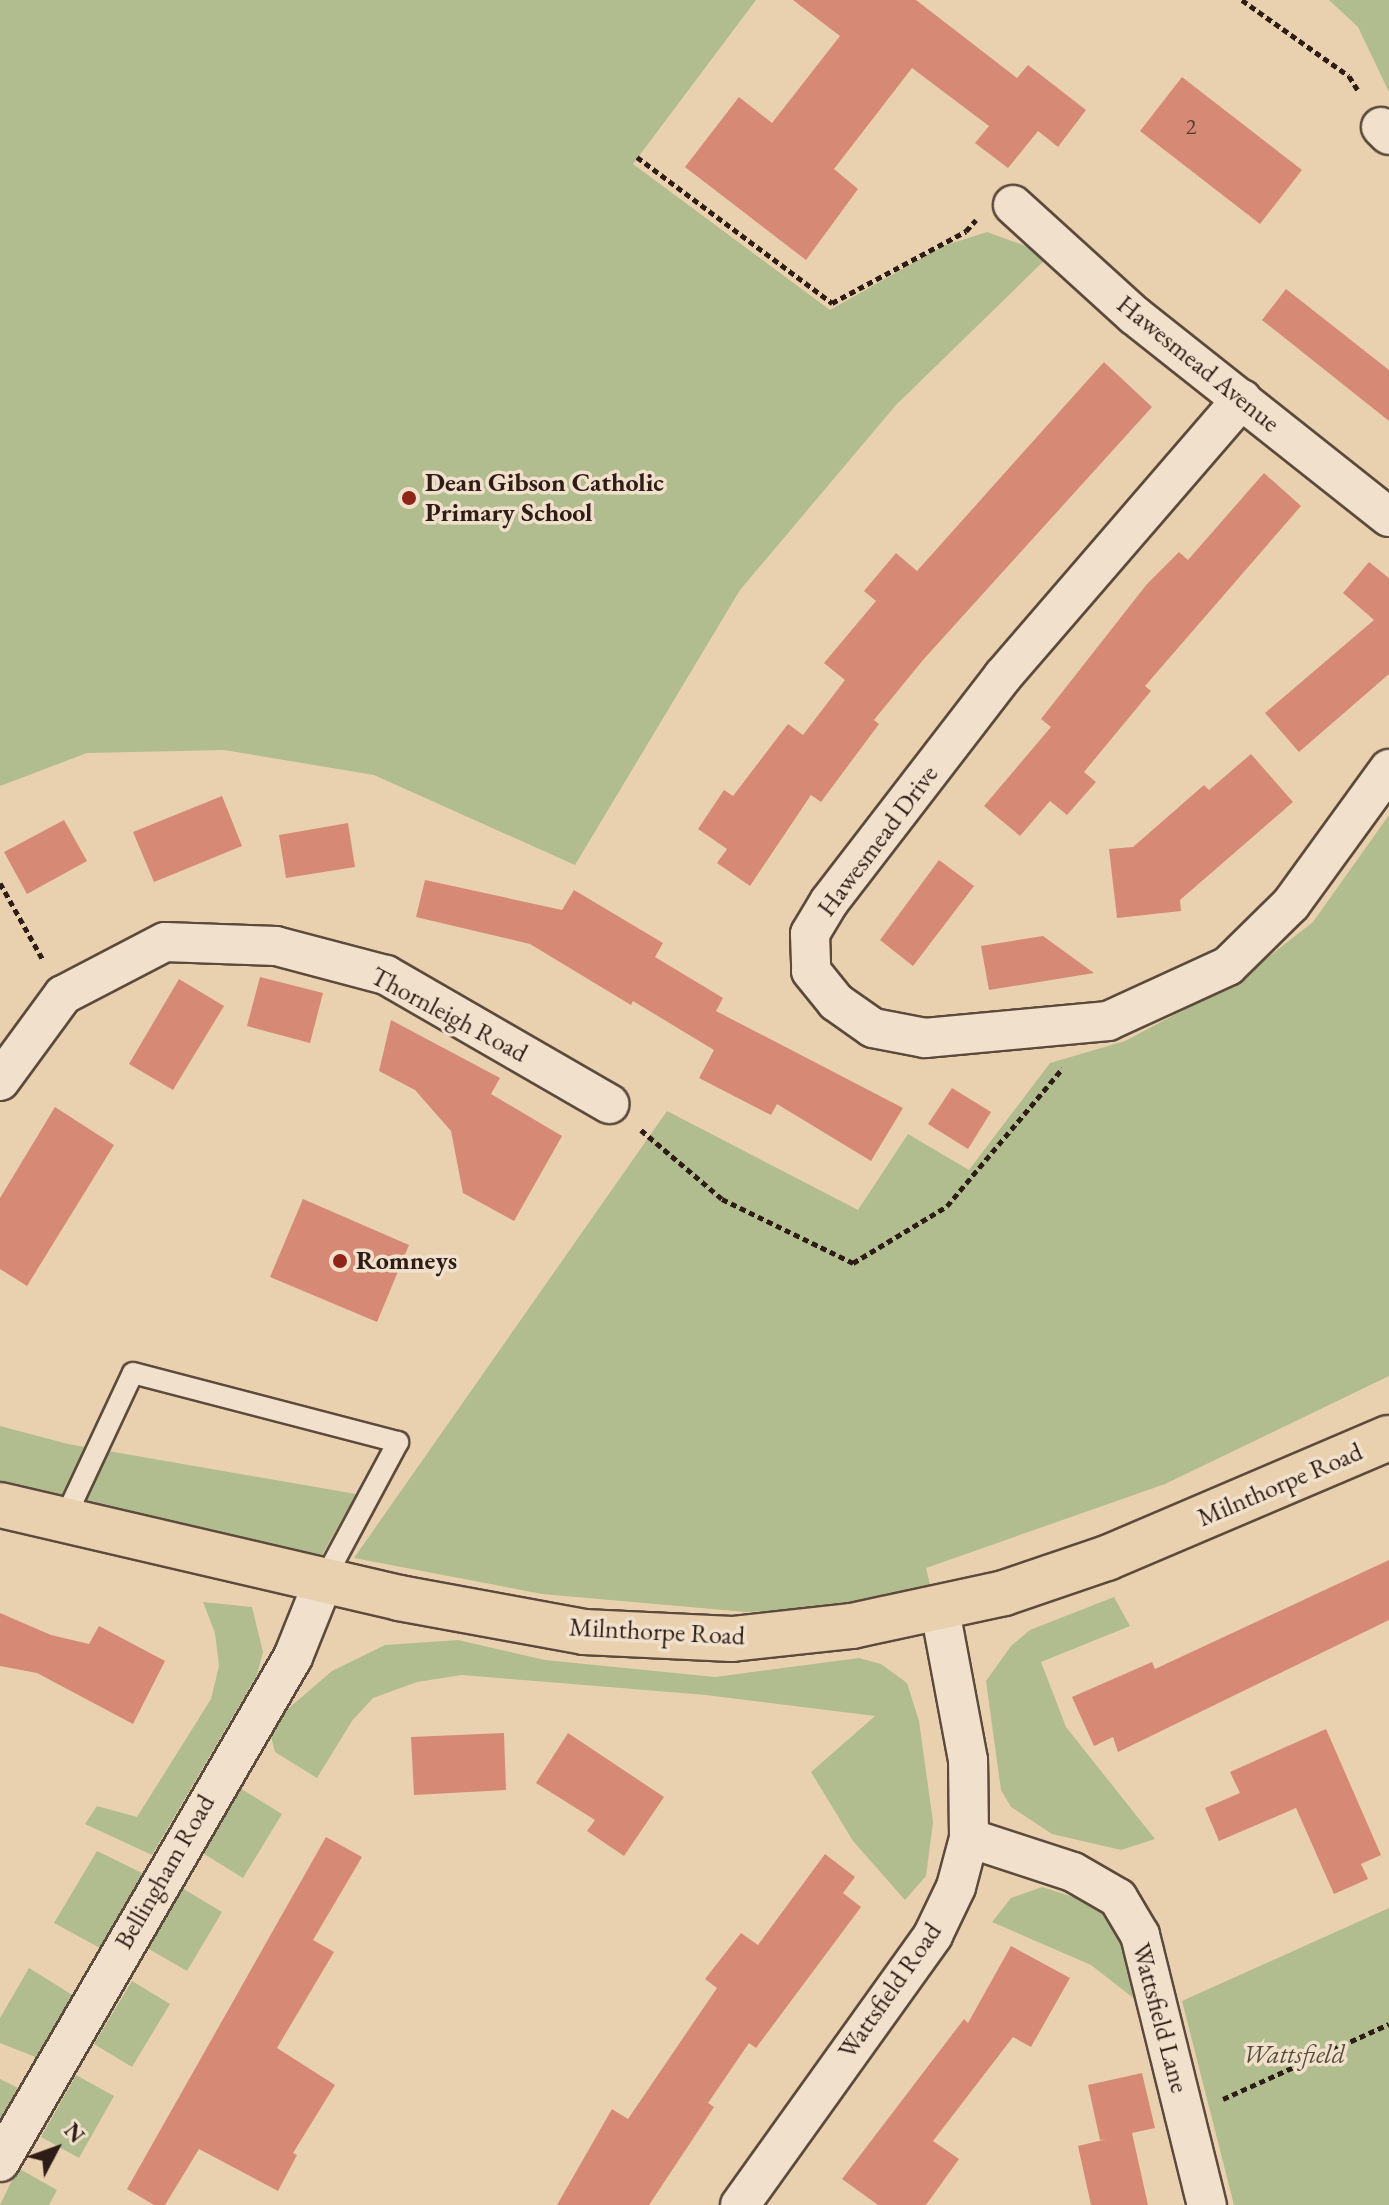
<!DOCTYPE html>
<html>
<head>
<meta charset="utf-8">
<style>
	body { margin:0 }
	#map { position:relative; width:1389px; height:2205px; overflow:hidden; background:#e9d1b0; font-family:"EB Garamond",serif }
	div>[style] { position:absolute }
	.green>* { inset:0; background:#b1bd8f }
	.building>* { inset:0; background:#d68a75 }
	.path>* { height:5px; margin-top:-2.5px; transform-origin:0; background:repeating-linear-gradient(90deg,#2d1d16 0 6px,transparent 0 10px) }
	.roads { filter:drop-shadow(2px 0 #5c4a3c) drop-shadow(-2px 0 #5c4a3c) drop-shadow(0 2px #5c4a3c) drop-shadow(0 -2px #5c4a3c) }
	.lane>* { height:20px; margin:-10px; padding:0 10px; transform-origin:10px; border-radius:10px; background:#f1e1cc }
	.street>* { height:38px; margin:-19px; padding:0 19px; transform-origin:19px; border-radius:19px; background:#f1e1cc }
	.highway>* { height:44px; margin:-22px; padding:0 22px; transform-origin:22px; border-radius:22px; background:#e9d1b0 }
	.dots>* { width:22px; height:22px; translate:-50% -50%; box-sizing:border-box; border:4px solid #f1e1cc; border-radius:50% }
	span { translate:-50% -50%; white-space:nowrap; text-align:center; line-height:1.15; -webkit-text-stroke:7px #f1e1cc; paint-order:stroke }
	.number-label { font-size:22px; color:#57382e }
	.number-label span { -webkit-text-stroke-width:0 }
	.street-label { font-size:26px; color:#2d1d16 }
	.poi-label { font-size:26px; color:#2d1d16; font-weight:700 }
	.left { translate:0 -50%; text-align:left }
	.park-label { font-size:26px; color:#554d3a; font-style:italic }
	.north { position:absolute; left:16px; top:2109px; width:80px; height:80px; -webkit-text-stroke:6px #f1e1cc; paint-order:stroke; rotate:49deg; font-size:22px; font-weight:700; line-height:32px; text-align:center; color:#2d1d16 }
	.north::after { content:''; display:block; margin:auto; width:28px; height:36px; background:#2d1d16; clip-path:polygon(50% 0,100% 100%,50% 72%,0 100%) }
</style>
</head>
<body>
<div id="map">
	<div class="green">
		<div style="clip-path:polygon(0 0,756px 0,633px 164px,830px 310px,943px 246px,987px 232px,1050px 255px,896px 405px,740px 590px,575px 865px,374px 775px,224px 750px,87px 753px,0 786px)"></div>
		<div style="clip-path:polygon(1329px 0,1389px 0,1389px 92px,1358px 27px)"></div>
		<div style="clip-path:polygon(1389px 815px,1389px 1376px,1165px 1484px,926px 1568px,932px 1593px,901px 1604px,746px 1612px,542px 1594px,354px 1558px,667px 1111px,858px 1210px,908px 1134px,969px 1170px,1050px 1063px,1125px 1041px,1236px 982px,1313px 922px)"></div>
		<div style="clip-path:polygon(0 1426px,68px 1444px,356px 1494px,322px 1555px,0 1483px)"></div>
		<div style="clip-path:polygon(1114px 1597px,1130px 1626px,1041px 1662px,1066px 1727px,1155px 1839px,1121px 1850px,1052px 1834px,1011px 1807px,1001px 1790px,986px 1681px,1011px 1646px,1030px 1630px)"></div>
		<div style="clip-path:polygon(203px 1602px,252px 1607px,263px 1652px,257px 1675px,152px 1855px,85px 1824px,97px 1806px,137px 1817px,211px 1699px,219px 1666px,215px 1633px)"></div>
		<div style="clip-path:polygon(458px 1640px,545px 1660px,715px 1677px,859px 1658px,881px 1664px,907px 1683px,919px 1721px,933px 1822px,926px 1876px,905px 1900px,853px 1841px,811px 1772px,875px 1716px,706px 1695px,462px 1675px,417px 1682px,373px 1698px,352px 1721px,317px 1778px,275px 1752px,270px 1733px,282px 1714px,332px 1671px,385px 1645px)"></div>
		<div style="clip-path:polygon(240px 1788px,282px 1814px,243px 1878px,201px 1852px)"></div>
		<div style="clip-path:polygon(97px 1851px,144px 1874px,100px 1948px,54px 1923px)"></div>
		<div style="clip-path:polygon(1042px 1887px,1095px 1904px,1122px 1937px,1136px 2000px,1091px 1965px,992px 1922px,1011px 1898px)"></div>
		<div style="clip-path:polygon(182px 1888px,222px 1912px,187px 1971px,147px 1948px)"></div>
		<div style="clip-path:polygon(1389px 1908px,1389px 2205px,1234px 2205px,1182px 2001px)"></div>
		<div style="clip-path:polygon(29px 1968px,74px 1996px,38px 2058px,0 2043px,0 2018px)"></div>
		<div style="clip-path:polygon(132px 1981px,170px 2004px,132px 2067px,94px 2044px)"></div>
		<div style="clip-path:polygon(76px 2075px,114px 2096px,79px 2158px,41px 2137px)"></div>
		<div style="clip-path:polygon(0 2079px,20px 2089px,0 2123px)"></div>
		<div style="clip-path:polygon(18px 2168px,57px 2190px,49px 2205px,0 2205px)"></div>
	</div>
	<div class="building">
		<div style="clip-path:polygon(793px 0,916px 0,1017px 78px,1028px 65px,1086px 110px,1058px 147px,1038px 131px,1008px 168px,975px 143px,989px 126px,912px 68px,834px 169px,858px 189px,806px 260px,685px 167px,739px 97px,772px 123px,840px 36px)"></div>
		<div style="clip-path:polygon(1182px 77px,1302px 170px,1260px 224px,1140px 131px)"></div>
		<div style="clip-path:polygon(1286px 289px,1389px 370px,1389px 421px,1262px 320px)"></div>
		<div style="clip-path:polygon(1104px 362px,1152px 407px,923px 660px,874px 720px,879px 724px,821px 802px,811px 795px,750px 886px,717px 863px,727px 849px,698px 829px,724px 790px,733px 796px,788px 724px,803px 735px,845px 680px,824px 663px,876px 601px,864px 591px,896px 553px,917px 571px)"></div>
		<div style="clip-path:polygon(1264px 473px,1301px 506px,1145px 686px,1151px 691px,1084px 772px,1096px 782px,1067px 815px,1050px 801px,1020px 836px,984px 806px,1051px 727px,1041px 719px,1147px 584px,1179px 552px,1188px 560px)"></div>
		<div style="clip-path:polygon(1369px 562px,1389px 578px,1389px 674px,1299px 752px,1265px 713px,1374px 620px,1343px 593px)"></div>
		<div style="clip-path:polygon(1251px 754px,1293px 802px,1180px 900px,1181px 911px,1117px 918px,1109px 849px,1133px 847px,1204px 785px,1209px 790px)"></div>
		<div style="clip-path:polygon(222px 796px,242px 846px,154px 882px,133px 832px)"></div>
		<div style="clip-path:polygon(64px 820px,87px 861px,27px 894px,4px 852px)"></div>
		<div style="clip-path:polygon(348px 823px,355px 867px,286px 878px,279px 835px)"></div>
		<div style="clip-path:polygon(939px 860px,974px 886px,913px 966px,880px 940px)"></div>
		<div style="clip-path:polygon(425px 880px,562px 910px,574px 890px,663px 943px,655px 957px,723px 998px,716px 1011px,903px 1108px,871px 1161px,777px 1104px,771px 1115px,699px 1078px,714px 1050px,633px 1001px,631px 1005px,530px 944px,416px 917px)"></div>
		<div style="clip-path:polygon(1043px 936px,1094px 973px,989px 990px,981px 946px)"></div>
		<div style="clip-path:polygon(260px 977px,323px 993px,310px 1043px,247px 1026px)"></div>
		<div style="clip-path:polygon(179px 979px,224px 1006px,173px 1090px,129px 1064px)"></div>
		<div style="clip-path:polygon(391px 1020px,500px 1078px,491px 1094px,562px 1136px,514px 1221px,463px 1193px,451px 1131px,415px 1090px,379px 1071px)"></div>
		<div style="clip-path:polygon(952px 1088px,991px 1112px,968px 1149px,928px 1124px)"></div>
		<div style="clip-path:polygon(55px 1107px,114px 1145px,27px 1286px,0 1269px,0 1198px)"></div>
		<div style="clip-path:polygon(303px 1199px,409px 1245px,377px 1322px,270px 1277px)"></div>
		<div style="clip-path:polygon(1389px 1560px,1389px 1620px,1118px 1752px,1113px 1737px,1094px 1746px,1072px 1697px,1152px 1662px,1155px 1669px)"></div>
		<div style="clip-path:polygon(0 1613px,51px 1635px,89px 1644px,99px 1626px,165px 1661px,133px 1724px,37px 1673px,0 1666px)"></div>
		<div style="clip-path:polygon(1326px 1729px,1381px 1855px,1361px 1864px,1368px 1879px,1334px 1894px,1296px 1808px,1219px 1841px,1205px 1808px,1240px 1793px,1230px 1772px)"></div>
		<div style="clip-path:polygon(504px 1733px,506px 1790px,414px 1795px,411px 1737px)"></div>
		<div style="clip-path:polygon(568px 1733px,664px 1797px,624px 1856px,587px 1831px,595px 1820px,536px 1783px)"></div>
		<div style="clip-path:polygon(326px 1837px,362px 1857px,313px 1940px,334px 1952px,277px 2048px,335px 2085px,293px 2153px,297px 2155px,278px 2191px,199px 2149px,165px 2205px,154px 2205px,127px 2189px)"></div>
		<div style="clip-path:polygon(825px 1854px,855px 1877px,843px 1893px,861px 1907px,756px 2048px,749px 2043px,708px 2103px,714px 2107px,649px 2205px,557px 2205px,612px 2109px,628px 2119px,717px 1988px,705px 1979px,741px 1933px,758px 1945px)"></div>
		<div style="clip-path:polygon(1011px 1946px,1070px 1978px,1031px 2047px,1013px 2037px,933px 2141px,959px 2159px,926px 2205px,878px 2205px,842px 2179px,964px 2019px,968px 2023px)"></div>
		<div style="clip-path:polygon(1142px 2073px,1155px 2128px,1132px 2133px,1148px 2205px,1091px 2205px,1078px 2146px,1107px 2139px,1100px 2140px,1088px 2085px)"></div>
	</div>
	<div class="path">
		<div style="left:1242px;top:0;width:131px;rotate:35.4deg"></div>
		<div style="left:1349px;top:76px;width:19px;rotate:58deg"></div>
		<div style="left:637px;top:157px;width:244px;rotate:36.8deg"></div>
		<div style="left:832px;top:303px;width:152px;rotate:-28.2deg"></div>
		<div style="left:966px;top:231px;width:15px;rotate:-48deg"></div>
		<div style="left:0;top:883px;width:88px;rotate:60.8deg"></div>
		<div style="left:641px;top:1130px;width:106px;rotate:40.4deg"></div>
		<div style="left:722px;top:1199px;width:146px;rotate:26deg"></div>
		<div style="left:853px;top:1263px;width:110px;rotate:-31.2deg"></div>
		<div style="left:947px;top:1206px;width:180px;rotate:-50deg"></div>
		<div style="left:1223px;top:2099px;width:182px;rotate:-24.3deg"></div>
	</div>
	<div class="roads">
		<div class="lane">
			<div style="left:64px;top:1520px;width:162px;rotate:-64.9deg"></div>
			<div style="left:133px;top:1373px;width:274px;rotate:14.6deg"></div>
			<div style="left:398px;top:1442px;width:157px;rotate:118.2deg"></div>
		</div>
		<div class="street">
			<div style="left:1381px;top:127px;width:11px;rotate:45deg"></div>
			<div style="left:1013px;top:205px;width:164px;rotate:42.3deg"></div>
			<div style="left:1134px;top:315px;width:325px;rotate:38.4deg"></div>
			<div style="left:1242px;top:399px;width:366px;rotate:130.8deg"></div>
			<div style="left:1003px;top:676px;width:285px;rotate:127.6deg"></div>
			<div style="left:829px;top:902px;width:37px;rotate:121deg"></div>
			<div style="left:810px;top:934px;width:37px;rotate:88deg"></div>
			<div style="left:811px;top:971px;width:40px;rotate:51deg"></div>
			<div style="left:836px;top:1002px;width:45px;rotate:35.1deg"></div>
			<div style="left:873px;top:1028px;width:53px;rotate:10.9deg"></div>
			<div style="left:925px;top:1038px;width:184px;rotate:-5.3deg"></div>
			<div style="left:1108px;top:1021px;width:132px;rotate:-24.6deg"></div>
			<div style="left:1228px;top:966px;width:88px;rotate:-44.5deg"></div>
			<div style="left:1291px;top:904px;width:167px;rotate:-54deg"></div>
			<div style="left:0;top:1081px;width:107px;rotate:-53.8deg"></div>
			<div style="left:63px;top:995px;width:115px;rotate:-27.5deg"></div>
			<div style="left:165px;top:942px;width:111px;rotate:2.1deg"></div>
			<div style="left:276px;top:946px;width:114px;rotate:14.8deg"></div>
			<div style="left:386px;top:975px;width:258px;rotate:30deg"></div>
			<div style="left:969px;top:1838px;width:109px;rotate:18.1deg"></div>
			<div style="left:1073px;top:1872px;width:52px;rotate:30deg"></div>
			<div style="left:1118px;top:1898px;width:43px;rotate:59.3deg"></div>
			<div style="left:1140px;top:1935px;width:278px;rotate:76.1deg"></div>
			<div style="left:0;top:2162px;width:584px;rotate:-59.88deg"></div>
			<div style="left:293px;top:1657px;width:83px;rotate:-68.1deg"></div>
			<div style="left:740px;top:2205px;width:332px;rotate:-54.4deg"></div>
			<div style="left:933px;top:1935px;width:53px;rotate:-64.4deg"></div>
			<div style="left:956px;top:1887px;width:51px;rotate:-75.1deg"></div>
			<div style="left:969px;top:1838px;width:78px;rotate:-90.7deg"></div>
			<div style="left:968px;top:1760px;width:153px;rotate:-100.6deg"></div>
		</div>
		<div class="highway">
			<div style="left:0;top:1505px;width:410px;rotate:13.1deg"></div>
			<div style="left:399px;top:1598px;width:188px;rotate:10.4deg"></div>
			<div style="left:584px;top:1632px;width:148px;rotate:2.7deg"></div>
			<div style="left:732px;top:1639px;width:121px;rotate:-6.2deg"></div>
			<div style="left:852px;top:1626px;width:156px;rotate:-12.2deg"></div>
			<div style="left:1004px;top:1593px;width:109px;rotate:-18.8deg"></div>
			<div style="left:1107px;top:1558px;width:306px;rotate:-23.1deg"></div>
		</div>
	</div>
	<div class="dots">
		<div style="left:409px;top:498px;background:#8f2418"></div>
		<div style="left:340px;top:1261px;background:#8f2418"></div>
	</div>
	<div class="number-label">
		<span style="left:1191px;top:127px">2</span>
	</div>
	<div class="street-label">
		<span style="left:1198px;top:364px;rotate:39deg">Hawesmead Avenue</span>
		<span style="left:878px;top:841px;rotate:-53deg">Hawesmead Drive</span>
		<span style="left:449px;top:1015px;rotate:28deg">Thornleigh Road</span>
		<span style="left:1280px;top:1485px;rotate:-23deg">Milnthorpe Road</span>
		<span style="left:657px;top:1632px;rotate:3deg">Milnthorpe Road</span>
		<span style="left:165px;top:1872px;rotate:-60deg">Bellingham Road</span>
		<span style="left:890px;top:1991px;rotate:-55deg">Wattsfield Road</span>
		<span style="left:1160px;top:2018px;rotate:75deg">Wattsfield Lane</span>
	</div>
	<div class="poi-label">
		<span class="left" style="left:425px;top:498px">Dean Gibson Catholic<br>Primary School</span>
		<span class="left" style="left:356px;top:1261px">Romneys</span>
	</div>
	<div class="park-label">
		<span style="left:1294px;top:2055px">Wattsfield</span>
	</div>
	<div class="north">N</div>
</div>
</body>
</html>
